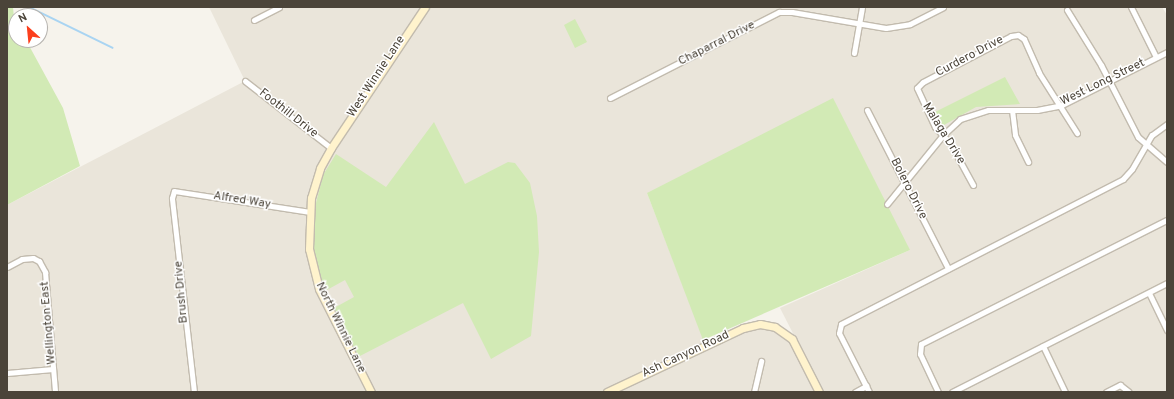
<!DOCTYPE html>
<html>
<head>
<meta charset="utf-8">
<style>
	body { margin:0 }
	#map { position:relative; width:1174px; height:399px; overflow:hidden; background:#f6f3ec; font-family:Overpass,sans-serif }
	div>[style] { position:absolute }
	.residential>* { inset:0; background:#eae5da }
	.green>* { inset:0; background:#d2eab5 }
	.stream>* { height:1.5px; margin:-0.75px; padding:0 0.75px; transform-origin:0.75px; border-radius:0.75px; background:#a9d4f2 }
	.roads { filter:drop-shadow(1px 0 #c2bbae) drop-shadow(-1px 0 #c2bbae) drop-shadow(0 1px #c2bbae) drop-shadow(0 -1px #c2bbae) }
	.street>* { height:5px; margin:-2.5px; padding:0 2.5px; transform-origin:2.5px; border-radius:2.5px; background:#fff }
	.secondary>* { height:7px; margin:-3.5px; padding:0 3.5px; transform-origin:3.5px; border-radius:3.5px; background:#fff3cd }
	span { translate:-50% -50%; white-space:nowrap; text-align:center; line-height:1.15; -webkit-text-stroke:3px #fff; paint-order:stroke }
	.street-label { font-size:12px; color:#4b4439 }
	.frame { position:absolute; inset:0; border:8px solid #4b4439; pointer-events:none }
	.north { position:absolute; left:8px; top:8px; width:40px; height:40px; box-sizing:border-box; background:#fff; border:1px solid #b7b4b0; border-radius:50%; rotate:333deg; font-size:11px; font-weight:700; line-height:16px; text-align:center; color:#4b4439 }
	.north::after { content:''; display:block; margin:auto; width:14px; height:18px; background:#fc3f1d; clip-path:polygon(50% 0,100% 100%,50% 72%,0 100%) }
</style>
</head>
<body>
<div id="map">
	<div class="residential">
		<div style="clip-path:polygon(209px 7px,1162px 7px,1167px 15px,1167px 392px,823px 392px,780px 308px,910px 250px,647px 193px,706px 345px,760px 324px,787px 334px,819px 392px,7px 392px,7px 205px,245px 81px)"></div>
	</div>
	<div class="green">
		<div style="clip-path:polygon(7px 7px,13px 7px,16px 40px,26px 40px,63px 108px,80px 166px,7px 205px)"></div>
		<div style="clip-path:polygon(575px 19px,587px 42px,575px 48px,564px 25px)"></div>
		<div style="clip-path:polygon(1005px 77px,1020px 104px,976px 107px,944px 125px,938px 124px,933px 113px)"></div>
		<div style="clip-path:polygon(833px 98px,910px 250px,703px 340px,647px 193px)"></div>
		<div style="clip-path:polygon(434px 122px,465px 184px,508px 162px,515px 163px,530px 183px,537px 216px,539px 252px,531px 336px,491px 359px,463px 303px,358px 357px,334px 308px,354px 297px,345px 280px,325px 291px,314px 252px,314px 211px,323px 175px,336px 154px,386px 187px)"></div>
	</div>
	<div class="stream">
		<div style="left:29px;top:7px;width:93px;rotate:26deg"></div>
	</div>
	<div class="roads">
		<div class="street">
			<div style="left:1131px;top:7px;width:56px;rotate:63.4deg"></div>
			<div style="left:1067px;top:10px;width:65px;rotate:58.3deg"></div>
			<div style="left:1101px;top:65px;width:81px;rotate:62.8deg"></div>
			<div style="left:1138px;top:137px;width:38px;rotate:41deg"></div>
			<div style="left:254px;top:20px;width:28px;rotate:-27deg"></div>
			<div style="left:854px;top:53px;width:47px;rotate:-80.1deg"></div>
			<div style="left:245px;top:81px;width:109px;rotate:37.9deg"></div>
			<div style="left:610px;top:98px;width:190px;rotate:-27deg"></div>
			<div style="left:779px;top:12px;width:13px"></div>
			<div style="left:792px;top:12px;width:95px;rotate:9.7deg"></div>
			<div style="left:886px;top:28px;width:24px;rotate:-9deg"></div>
			<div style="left:910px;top:24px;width:37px;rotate:-27deg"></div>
			<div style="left:867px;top:110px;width:178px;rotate:62.9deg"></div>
			<div style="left:1012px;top:110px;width:25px;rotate:83deg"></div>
			<div style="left:1015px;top:135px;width:30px;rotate:64deg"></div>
			<div style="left:973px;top:185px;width:48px;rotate:-118.7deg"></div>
			<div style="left:950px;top:143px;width:22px;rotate:-133deg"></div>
			<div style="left:935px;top:127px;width:43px;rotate:-114.8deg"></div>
			<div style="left:917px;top:88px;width:8px;rotate:-45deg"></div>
			<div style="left:923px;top:82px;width:99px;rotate:-27.6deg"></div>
			<div style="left:1011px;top:36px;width:7px;rotate:-8deg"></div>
			<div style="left:1018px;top:35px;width:7px;rotate:34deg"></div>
			<div style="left:1024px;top:39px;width:37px;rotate:66deg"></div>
			<div style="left:1039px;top:73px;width:71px;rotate:57.7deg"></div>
			<div style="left:887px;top:204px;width:89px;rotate:-50.9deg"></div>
			<div style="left:943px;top:135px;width:23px;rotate:-43deg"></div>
			<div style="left:960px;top:119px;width:29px;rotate:-18deg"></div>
			<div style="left:988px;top:110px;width:49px"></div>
			<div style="left:1037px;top:110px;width:25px;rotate:-11deg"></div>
			<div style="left:1062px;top:105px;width:118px;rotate:-26.8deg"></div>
			<div style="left:7px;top:267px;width:17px;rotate:-28deg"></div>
			<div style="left:22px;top:259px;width:11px;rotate:-5deg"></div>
			<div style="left:33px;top:258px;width:7px;rotate:27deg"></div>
			<div style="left:39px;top:261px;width:13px;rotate:61deg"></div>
			<div style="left:45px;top:272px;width:120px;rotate:85.2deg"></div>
			<div style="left:1149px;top:293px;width:41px;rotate:64.1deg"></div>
			<div style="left:1043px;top:346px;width:51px;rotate:64.4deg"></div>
			<div style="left:7px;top:373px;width:46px;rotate:-5deg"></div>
			<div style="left:194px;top:392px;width:195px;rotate:-96.5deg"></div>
			<div style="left:172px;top:198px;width:7px;rotate:-74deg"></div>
			<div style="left:174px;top:191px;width:137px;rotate:8.8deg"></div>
			<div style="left:754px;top:392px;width:32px;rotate:-77deg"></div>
			<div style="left:855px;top:392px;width:13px;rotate:-29deg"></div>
			<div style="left:869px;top:392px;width:66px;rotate:-117deg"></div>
			<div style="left:839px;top:333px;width:9px;rotate:-77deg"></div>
			<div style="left:841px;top:324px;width:317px;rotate:-27.2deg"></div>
			<div style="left:1123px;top:179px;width:13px;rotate:-48deg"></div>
			<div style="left:1132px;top:169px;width:39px;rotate:-60deg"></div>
			<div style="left:1152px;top:135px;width:19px;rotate:-36deg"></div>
			<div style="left:938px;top:392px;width:42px;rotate:-115.3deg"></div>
			<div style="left:920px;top:354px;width:10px;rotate:-84deg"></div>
			<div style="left:921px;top:344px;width:275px;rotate:-26.8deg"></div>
			<div style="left:952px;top:392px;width:241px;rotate:-26.9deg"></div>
			<div style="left:1106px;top:392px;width:16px;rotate:-27deg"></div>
			<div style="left:1120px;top:385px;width:11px;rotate:38deg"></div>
		</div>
		<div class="secondary">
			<div style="left:371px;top:392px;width:115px;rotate:-116.8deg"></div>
			<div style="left:319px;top:289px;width:41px;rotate:-104deg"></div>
			<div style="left:309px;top:249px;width:51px;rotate:-87.8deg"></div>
			<div style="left:311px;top:198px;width:31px;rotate:-73deg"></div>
			<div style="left:320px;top:168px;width:23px;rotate:-61deg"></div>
			<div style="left:331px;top:148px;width:169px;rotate:-56.3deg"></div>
			<div style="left:607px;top:392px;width:150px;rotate:-25.2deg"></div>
			<div style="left:743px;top:328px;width:17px;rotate:-13deg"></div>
			<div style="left:760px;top:324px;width:15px;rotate:11deg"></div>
			<div style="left:775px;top:327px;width:21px;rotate:35deg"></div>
			<div style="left:792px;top:339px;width:59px;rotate:63deg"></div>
		</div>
	</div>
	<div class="street-label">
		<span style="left:717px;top:44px;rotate:-27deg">Chaparral Drive</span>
		<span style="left:970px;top:57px;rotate:-28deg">Curdero Drive</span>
		<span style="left:377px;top:77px;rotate:-57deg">West Winnie Lane</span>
		<span style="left:1103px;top:83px;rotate:-26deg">West Long Street</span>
		<span style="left:288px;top:114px;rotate:38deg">Foothill Drive</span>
		<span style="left:943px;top:134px;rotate:58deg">Malaga Drive</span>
		<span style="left:908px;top:189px;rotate:63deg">Bolero Drive</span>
		<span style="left:242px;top:201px;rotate:9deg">Alfred Way</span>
		<span style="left:182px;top:292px;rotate:-95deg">Brush Drive</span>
		<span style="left:49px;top:323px;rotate:-95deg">Wellington East</span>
		<span style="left:340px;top:328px;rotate:64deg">North Winnie Lane</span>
		<span style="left:686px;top:355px;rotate:-25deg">Ash Canyon Road</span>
	</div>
	<div class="frame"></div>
	<div class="north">N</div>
</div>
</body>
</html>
